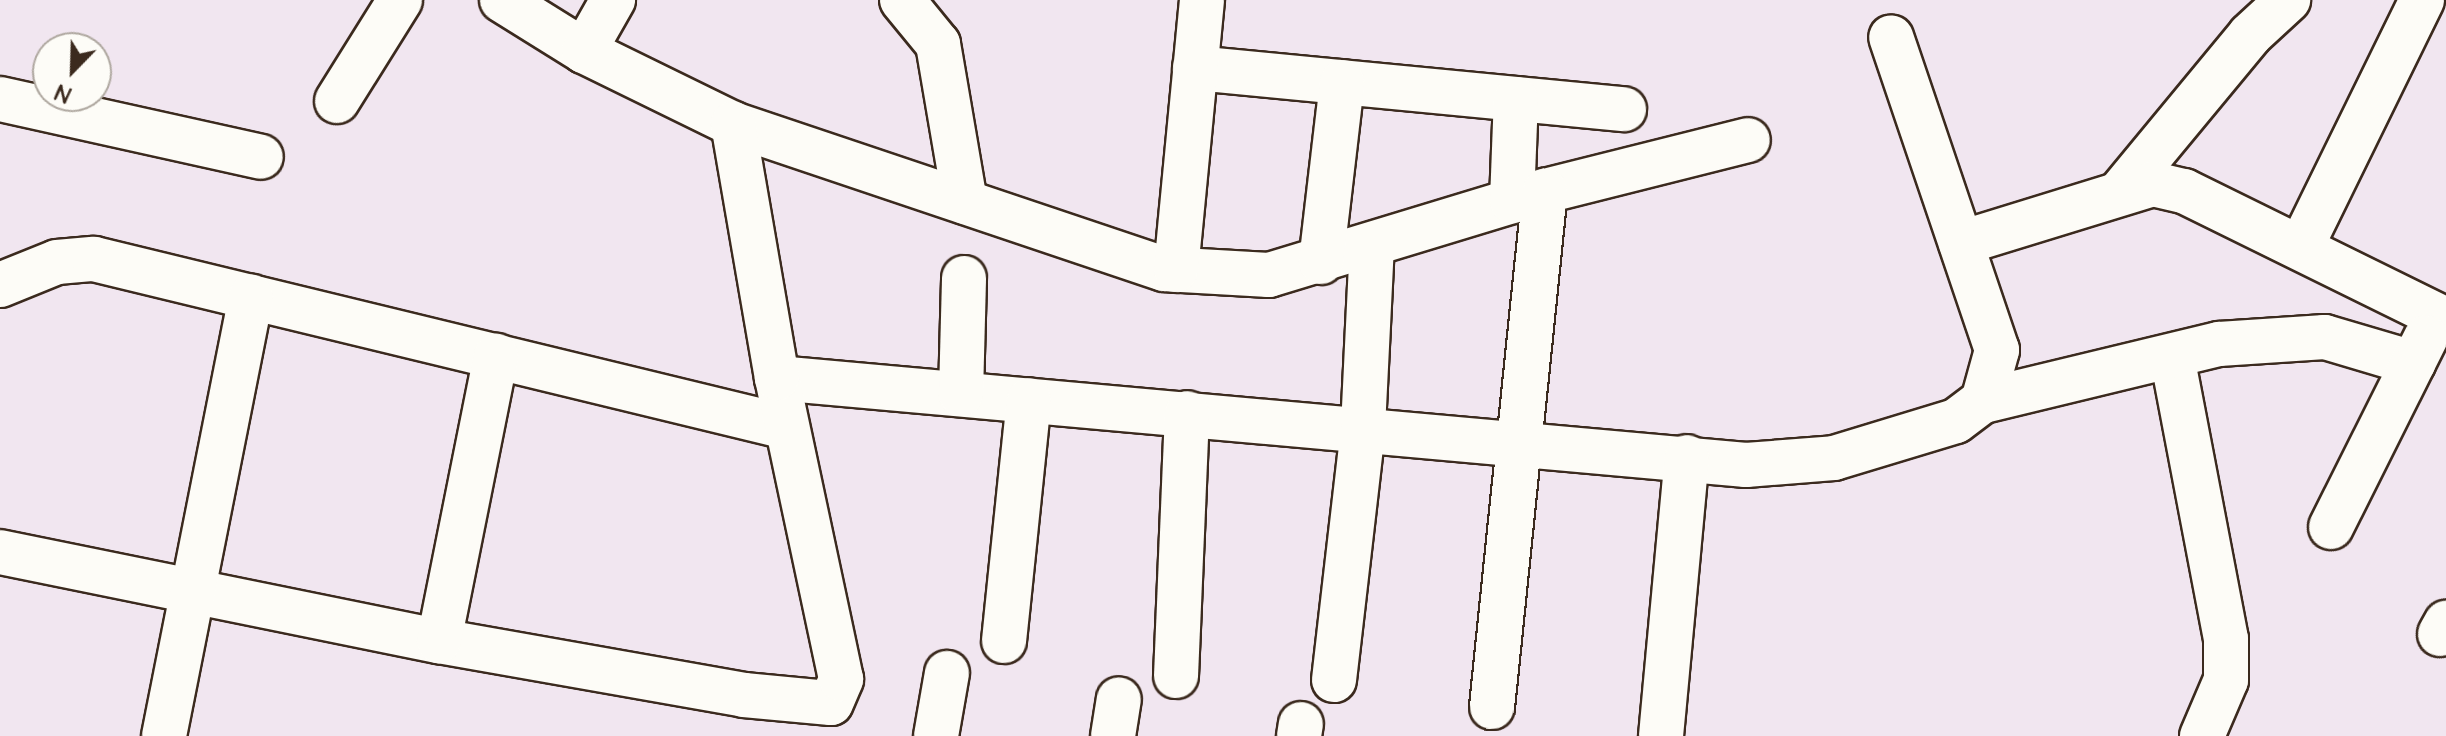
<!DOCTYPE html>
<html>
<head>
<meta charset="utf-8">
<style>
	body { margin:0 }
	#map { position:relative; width:2446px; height:736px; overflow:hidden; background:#f1e6f0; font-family:"Architects Daughter",sans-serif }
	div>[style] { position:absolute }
	.roads { filter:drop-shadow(2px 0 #3b2a1e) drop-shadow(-2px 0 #3b2a1e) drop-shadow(0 2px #3b2a1e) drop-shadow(0 -2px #3b2a1e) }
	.minor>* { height:44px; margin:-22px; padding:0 22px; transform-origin:22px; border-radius:22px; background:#fdfcf7 }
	span { translate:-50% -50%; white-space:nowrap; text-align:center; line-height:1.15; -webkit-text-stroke:8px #fdfcf7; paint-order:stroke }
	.north { position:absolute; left:32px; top:32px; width:80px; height:80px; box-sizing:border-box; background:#fdfcf7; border:2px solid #afa8a0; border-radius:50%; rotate:203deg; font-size:22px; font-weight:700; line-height:32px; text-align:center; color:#3b2a1e }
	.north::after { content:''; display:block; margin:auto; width:28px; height:36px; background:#3b2a1e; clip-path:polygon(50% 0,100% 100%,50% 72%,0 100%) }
</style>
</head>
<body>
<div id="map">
	<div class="roads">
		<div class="minor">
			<div style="left:502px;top:0;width:97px;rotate:31.9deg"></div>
			<div style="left:584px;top:51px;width:166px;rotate:26.1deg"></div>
			<div style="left:733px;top:124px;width:455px;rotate:18.6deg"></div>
			<div style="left:1164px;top:269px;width:105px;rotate:3.3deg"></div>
			<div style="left:1269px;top:275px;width:288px;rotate:-16.9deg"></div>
			<div style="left:1545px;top:191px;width:209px;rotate:-14.1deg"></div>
			<div style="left:902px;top:0;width:57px;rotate:50.7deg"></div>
			<div style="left:938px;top:44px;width:160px;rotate:80.3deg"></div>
			<div style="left:584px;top:51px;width:59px;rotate:-60.4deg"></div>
			<div style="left:1195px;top:68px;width:431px;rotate:5.5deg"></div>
			<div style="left:0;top:99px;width:267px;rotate:12.5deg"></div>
			<div style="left:337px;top:101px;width:119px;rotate:-58deg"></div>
			<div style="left:2122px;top:190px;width:201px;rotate:-50.4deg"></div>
			<div style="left:2250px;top:35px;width:52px;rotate:-42.6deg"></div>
			<div style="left:1512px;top:201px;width:102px;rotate:-87.8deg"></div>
			<div style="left:1961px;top:243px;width:201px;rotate:-17.1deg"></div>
			<div style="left:2153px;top:184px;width:32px;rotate:13deg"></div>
			<div style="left:2184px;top:191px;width:292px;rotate:26.2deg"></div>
			<div style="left:2301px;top:247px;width:275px;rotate:-63.9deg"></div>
			<div style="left:1321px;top:262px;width:181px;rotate:-83.3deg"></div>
			<div style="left:1176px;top:270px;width:271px;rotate:-84.5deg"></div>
			<div style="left:0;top:285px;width:61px;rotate:-22deg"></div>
			<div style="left:57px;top:262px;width:37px;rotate:-5deg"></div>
			<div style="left:94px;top:259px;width:713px;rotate:13.63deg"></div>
			<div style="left:2172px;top:356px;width:288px;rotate:79.2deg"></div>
			<div style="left:2226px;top:639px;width:41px;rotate:90deg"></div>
			<div style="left:2226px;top:680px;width:61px;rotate:113.2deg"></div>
			<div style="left:777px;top:378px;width:973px;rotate:5.13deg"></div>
			<div style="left:1746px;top:465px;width:88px;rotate:-4.5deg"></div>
			<div style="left:1834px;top:458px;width:127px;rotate:-16.9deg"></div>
			<div style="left:1956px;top:421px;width:34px;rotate:-37deg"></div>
			<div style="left:1983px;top:401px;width:53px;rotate:-74.6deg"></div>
			<div style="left:1997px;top:350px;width:330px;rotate:-108.7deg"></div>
			<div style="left:961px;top:394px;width:116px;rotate:-88.5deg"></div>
			<div style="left:1983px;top:401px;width:243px;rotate:-13.6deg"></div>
			<div style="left:2219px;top:344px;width:106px;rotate:-3.8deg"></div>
			<div style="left:2325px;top:337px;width:92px;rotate:16.5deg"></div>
			<div style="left:2331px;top:527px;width:212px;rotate:-63.4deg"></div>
			<div style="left:0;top:552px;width:448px;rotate:11.5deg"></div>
			<div style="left:439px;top:641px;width:310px;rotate:10deg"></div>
			<div style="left:744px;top:695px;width:87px;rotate:5.3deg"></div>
			<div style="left:831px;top:703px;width:26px;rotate:-67deg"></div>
			<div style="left:841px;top:679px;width:308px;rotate:-102deg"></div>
			<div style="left:777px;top:378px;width:258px;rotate:-99.8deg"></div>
			<div style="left:2440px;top:634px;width:13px;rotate:-61deg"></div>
			<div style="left:439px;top:641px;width:291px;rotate:-78.7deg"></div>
			<div style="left:1004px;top:641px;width:242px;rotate:-84.1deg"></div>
			<div style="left:1176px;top:676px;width:263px;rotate:-87.6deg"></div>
			<div style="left:1334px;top:680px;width:254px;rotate:-83.4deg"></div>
			<div style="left:1363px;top:428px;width:183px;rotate:-87.2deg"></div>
			<div style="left:1492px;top:707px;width:519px;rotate:-84.14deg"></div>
			<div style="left:164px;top:736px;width:448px;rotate:-78.8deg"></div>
			<div style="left:936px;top:736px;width:64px;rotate:-80.1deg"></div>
			<div style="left:1113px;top:736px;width:37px;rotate:-81deg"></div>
			<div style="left:1299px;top:736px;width:12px;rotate:-81deg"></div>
			<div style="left:1661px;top:736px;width:280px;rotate:-84.7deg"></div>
		</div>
	</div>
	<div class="north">N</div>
</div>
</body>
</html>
